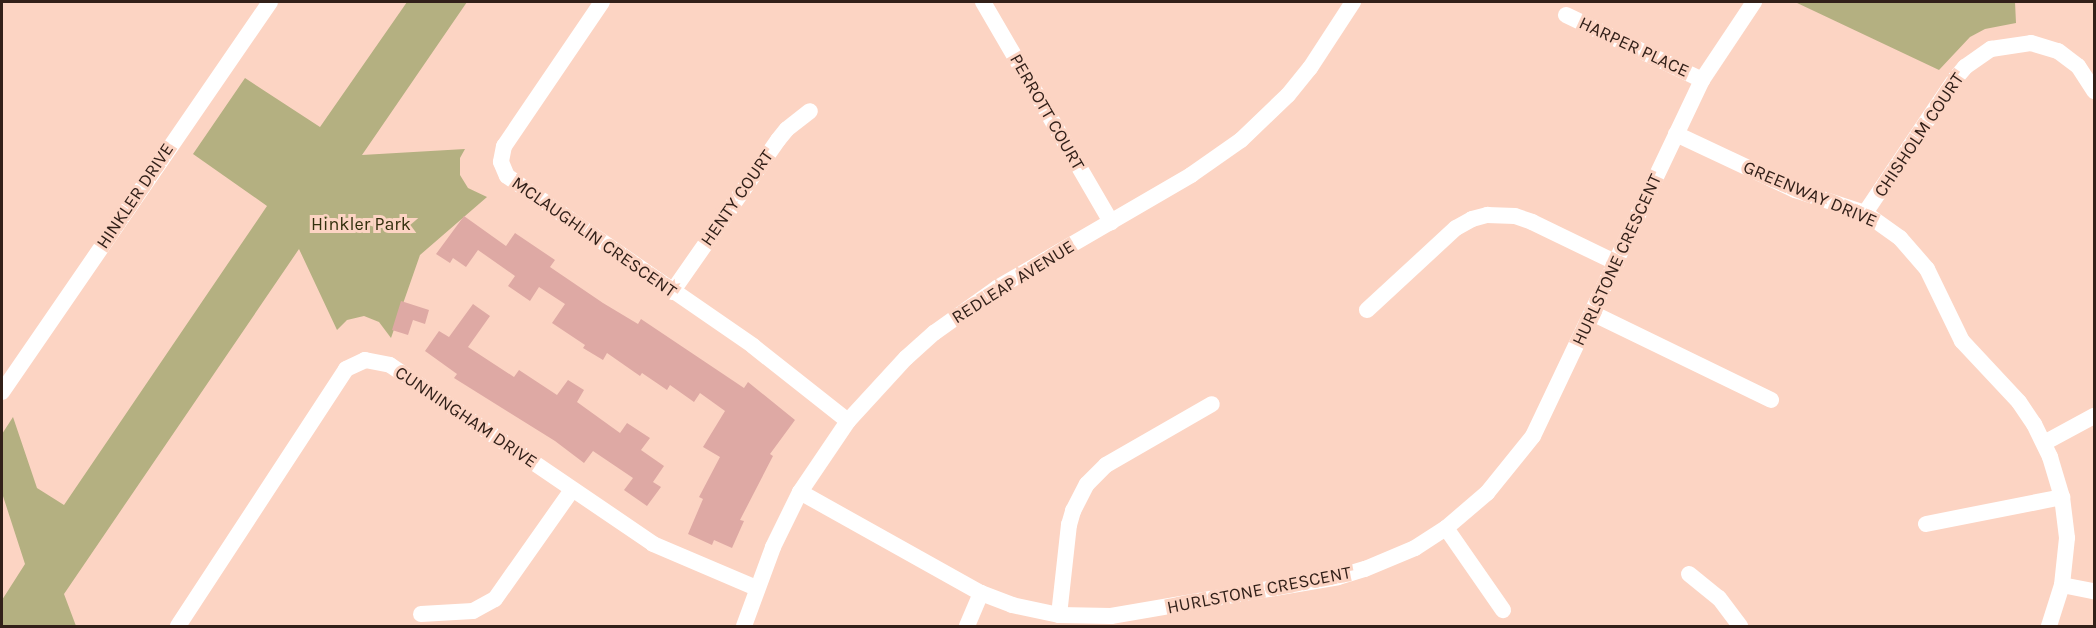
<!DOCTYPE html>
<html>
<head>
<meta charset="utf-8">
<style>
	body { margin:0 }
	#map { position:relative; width:2096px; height:628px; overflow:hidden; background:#fcd4c3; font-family:Karla,sans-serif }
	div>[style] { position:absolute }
	.green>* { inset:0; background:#b4b081 }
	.building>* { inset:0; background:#dea9a4 }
	.minor>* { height:16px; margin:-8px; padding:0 8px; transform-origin:8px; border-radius:8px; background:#fff }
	span { translate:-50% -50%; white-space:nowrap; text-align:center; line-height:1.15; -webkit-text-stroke:6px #fcd4c3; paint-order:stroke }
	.street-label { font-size:18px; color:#322019 }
	.park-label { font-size:18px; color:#33300d }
	.frame { position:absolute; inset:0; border:3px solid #322019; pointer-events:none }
</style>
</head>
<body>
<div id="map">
	<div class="green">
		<div style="clip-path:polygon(407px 2px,467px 2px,362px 155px,465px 149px,460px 158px,460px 175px,468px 188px,487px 197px,420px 255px,391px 338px,379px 322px,364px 316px,347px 320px,337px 330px,299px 249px,64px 594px,76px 626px,2px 626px,2px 600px,25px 564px,2px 493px,2px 434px,13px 417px,37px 488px,64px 505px,267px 206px,193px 154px,245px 78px,320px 127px)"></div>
		<div style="clip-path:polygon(1795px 2px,2015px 2px,2016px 23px,1985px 29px,1970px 37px,1939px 70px)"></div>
	</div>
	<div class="building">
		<div style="clip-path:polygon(464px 216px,506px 246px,515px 233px,555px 260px,550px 267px,603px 303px,638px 324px,641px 319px,744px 388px,748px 382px,795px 420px,770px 454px,773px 456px,740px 520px,744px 521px,732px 548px,714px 540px,712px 545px,688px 534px,703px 499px,699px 497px,720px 457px,703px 447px,725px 411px,700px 393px,694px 402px,670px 385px,667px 390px,642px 373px,640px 376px,607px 353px,603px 360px,583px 348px,585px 345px,552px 323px,565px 304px,539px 287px,530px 301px,508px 286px,515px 276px,478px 250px,466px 267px,453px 258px,450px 263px,436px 254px)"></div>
		<div style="clip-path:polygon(401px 301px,429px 310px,425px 324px,413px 320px,408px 335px,392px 330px)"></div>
		<div style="clip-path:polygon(473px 304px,490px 316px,468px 347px,514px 377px,519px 370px,557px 395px,568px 380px,584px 390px,577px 402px,620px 433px,627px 423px,650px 438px,641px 450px,664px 466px,653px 482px,661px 487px,647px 506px,624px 490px,633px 478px,593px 451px,584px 463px,555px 441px,454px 378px,457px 374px,425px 351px,439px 331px,449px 337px)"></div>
	</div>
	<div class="minor">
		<div style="left:602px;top:2px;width:174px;rotate:124.2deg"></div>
		<div style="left:504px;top:146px;width:16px;rotate:101deg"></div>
		<div style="left:501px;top:162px;width:15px;rotate:67deg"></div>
		<div style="left:507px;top:176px;width:299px;rotate:34.6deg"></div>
		<div style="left:753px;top:346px;width:121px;rotate:38.3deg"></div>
		<div style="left:983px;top:2px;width:255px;rotate:59.8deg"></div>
		<div style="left:1566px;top:15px;width:151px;rotate:25.5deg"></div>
		<div style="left:1676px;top:134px;width:132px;rotate:25.2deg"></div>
		<div style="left:1795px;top:190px;width:74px;rotate:18.2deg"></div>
		<div style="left:1865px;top:213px;width:43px;rotate:35.5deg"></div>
		<div style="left:1900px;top:238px;width:41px;rotate:48.9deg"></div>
		<div style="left:1927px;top:269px;width:80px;rotate:64.1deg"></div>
		<div style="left:1962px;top:341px;width:83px;rotate:46.9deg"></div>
		<div style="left:2019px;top:402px;width:27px;rotate:56deg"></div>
		<div style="left:2034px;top:424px;width:37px;rotate:64deg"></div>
		<div style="left:2050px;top:457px;width:42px;rotate:73.3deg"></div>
		<div style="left:2062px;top:497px;width:41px;rotate:83deg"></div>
		<div style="left:2067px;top:538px;width:47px;rotate:96.1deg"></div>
		<div style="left:2062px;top:585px;width:43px;rotate:107.6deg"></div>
		<div style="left:1865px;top:213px;width:161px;rotate:-56.1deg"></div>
		<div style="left:1955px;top:79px;width:16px;rotate:-50deg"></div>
		<div style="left:1965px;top:67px;width:32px;rotate:-35deg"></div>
		<div style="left:1991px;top:49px;width:40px;rotate:-8.5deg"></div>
		<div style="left:2031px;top:43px;width:28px;rotate:17deg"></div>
		<div style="left:2058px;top:51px;width:25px;rotate:37deg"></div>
		<div style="left:2078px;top:66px;width:30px;rotate:57deg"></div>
		<div style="left:672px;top:292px;width:185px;rotate:-55.1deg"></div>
		<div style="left:778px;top:140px;width:14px;rotate:-51deg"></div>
		<div style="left:787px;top:129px;width:29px;rotate:-38deg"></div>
		<div style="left:1367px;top:310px;width:121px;rotate:-42.7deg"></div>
		<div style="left:1456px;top:228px;width:18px;rotate:-29deg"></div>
		<div style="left:1472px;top:219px;width:16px;rotate:-15deg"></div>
		<div style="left:1487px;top:215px;width:28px;rotate:2deg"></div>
		<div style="left:1515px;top:216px;width:18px;rotate:19deg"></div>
		<div style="left:1532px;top:222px;width:94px;rotate:25.8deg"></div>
		<div style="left:1592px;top:313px;width:199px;rotate:25.9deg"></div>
		<div style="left:2px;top:392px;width:473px;rotate:-55.5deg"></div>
		<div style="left:2044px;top:443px;width:57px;rotate:-28.4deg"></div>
		<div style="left:800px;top:492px;width:207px;rotate:29.2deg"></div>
		<div style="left:981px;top:593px;width:33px;rotate:21deg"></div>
		<div style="left:1012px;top:605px;width:48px;rotate:12deg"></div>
		<div style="left:1059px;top:615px;width:52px;rotate:1.1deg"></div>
		<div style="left:1111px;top:616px;width:230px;rotate:-9.7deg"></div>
		<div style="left:1338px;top:577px;width:28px;rotate:-17deg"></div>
		<div style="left:1365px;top:569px;width:54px;rotate:-22.8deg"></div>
		<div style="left:1415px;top:548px;width:37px;rotate:-33deg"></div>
		<div style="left:1446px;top:528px;width:54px;rotate:-40.5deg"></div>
		<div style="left:1487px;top:493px;width:73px;rotate:-51.1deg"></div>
		<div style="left:1533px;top:436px;width:394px;rotate:-64.6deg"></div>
		<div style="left:1702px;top:80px;width:94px;rotate:-56.3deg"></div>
		<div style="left:1926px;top:524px;width:139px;rotate:-11.2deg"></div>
		<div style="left:1446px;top:528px;width:100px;rotate:55.2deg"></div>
		<div style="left:1689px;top:574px;width:38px;rotate:39deg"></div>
		<div style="left:1719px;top:598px;width:35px;rotate:53deg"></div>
		<div style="left:2062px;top:585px;width:33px;rotate:11deg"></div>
		<div style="left:421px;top:614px;width:52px;rotate:-3.3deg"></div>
		<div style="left:473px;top:611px;width:25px;rotate:-29deg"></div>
		<div style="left:495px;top:599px;width:133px;rotate:-54.8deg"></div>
		<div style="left:1059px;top:615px;width:91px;rotate:-83.7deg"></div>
		<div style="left:1069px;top:525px;width:15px;rotate:-74deg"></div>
		<div style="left:1073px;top:511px;width:30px;rotate:-63deg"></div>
		<div style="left:1087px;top:484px;width:27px;rotate:-45deg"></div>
		<div style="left:1106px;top:465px;width:122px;rotate:-29.9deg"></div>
		<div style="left:178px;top:626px;width:307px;rotate:-56.8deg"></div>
		<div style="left:346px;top:369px;width:21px;rotate:-25deg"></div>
		<div style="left:365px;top:360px;width:25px;rotate:11deg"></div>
		<div style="left:390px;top:365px;width:318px;rotate:34.2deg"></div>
		<div style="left:653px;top:544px;width:112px;rotate:23.1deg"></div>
		<div style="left:744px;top:626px;width:84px;rotate:-69.8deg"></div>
		<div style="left:773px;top:547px;width:61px;rotate:-63.9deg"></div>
		<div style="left:800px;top:492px;width:86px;rotate:-55.9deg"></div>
		<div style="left:848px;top:421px;width:86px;rotate:-47.4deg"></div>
		<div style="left:906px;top:358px;width:38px;rotate:-42deg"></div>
		<div style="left:934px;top:333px;width:77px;rotate:-35.5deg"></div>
		<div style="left:997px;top:288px;width:225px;rotate:-30.2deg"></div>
		<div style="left:1191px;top:175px;width:61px;rotate:-35deg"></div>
		<div style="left:1241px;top:140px;width:65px;rotate:-43.8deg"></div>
		<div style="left:1288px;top:95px;width:35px;rotate:-51deg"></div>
		<div style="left:1310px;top:68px;width:79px;rotate:-56.9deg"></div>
		<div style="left:967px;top:626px;width:36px;rotate:-67deg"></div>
	</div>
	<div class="street-label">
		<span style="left:1634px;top:47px;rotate:25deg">HARPER PLACE</span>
		<span style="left:1047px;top:112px;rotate:60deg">PERROTT COURT</span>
		<span style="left:1919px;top:135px;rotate:-56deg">CHISHOLM COURT</span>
		<span style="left:1810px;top:194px;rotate:23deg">GREENWAY DRIVE</span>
		<span style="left:135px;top:196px;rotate:-56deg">HINKLER DRIVE</span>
		<span style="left:737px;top:198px;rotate:-55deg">HENTY COURT</span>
		<span style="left:594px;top:237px;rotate:35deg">MCLAUGHLIN CRESCENT</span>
		<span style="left:1617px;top:260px;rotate:-65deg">HURLSTONE CRESCENT</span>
		<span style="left:1013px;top:282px;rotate:-32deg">REDLEAP AVENUE</span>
		<span style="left:466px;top:417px;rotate:34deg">CUNNINGHAM DRIVE</span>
		<span style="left:1259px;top:590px;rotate:-11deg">HURLSTONE CRESCENT</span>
	</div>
	<div class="park-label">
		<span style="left:361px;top:224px">Hinkler Park</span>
	</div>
	<div class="frame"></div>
</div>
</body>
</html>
